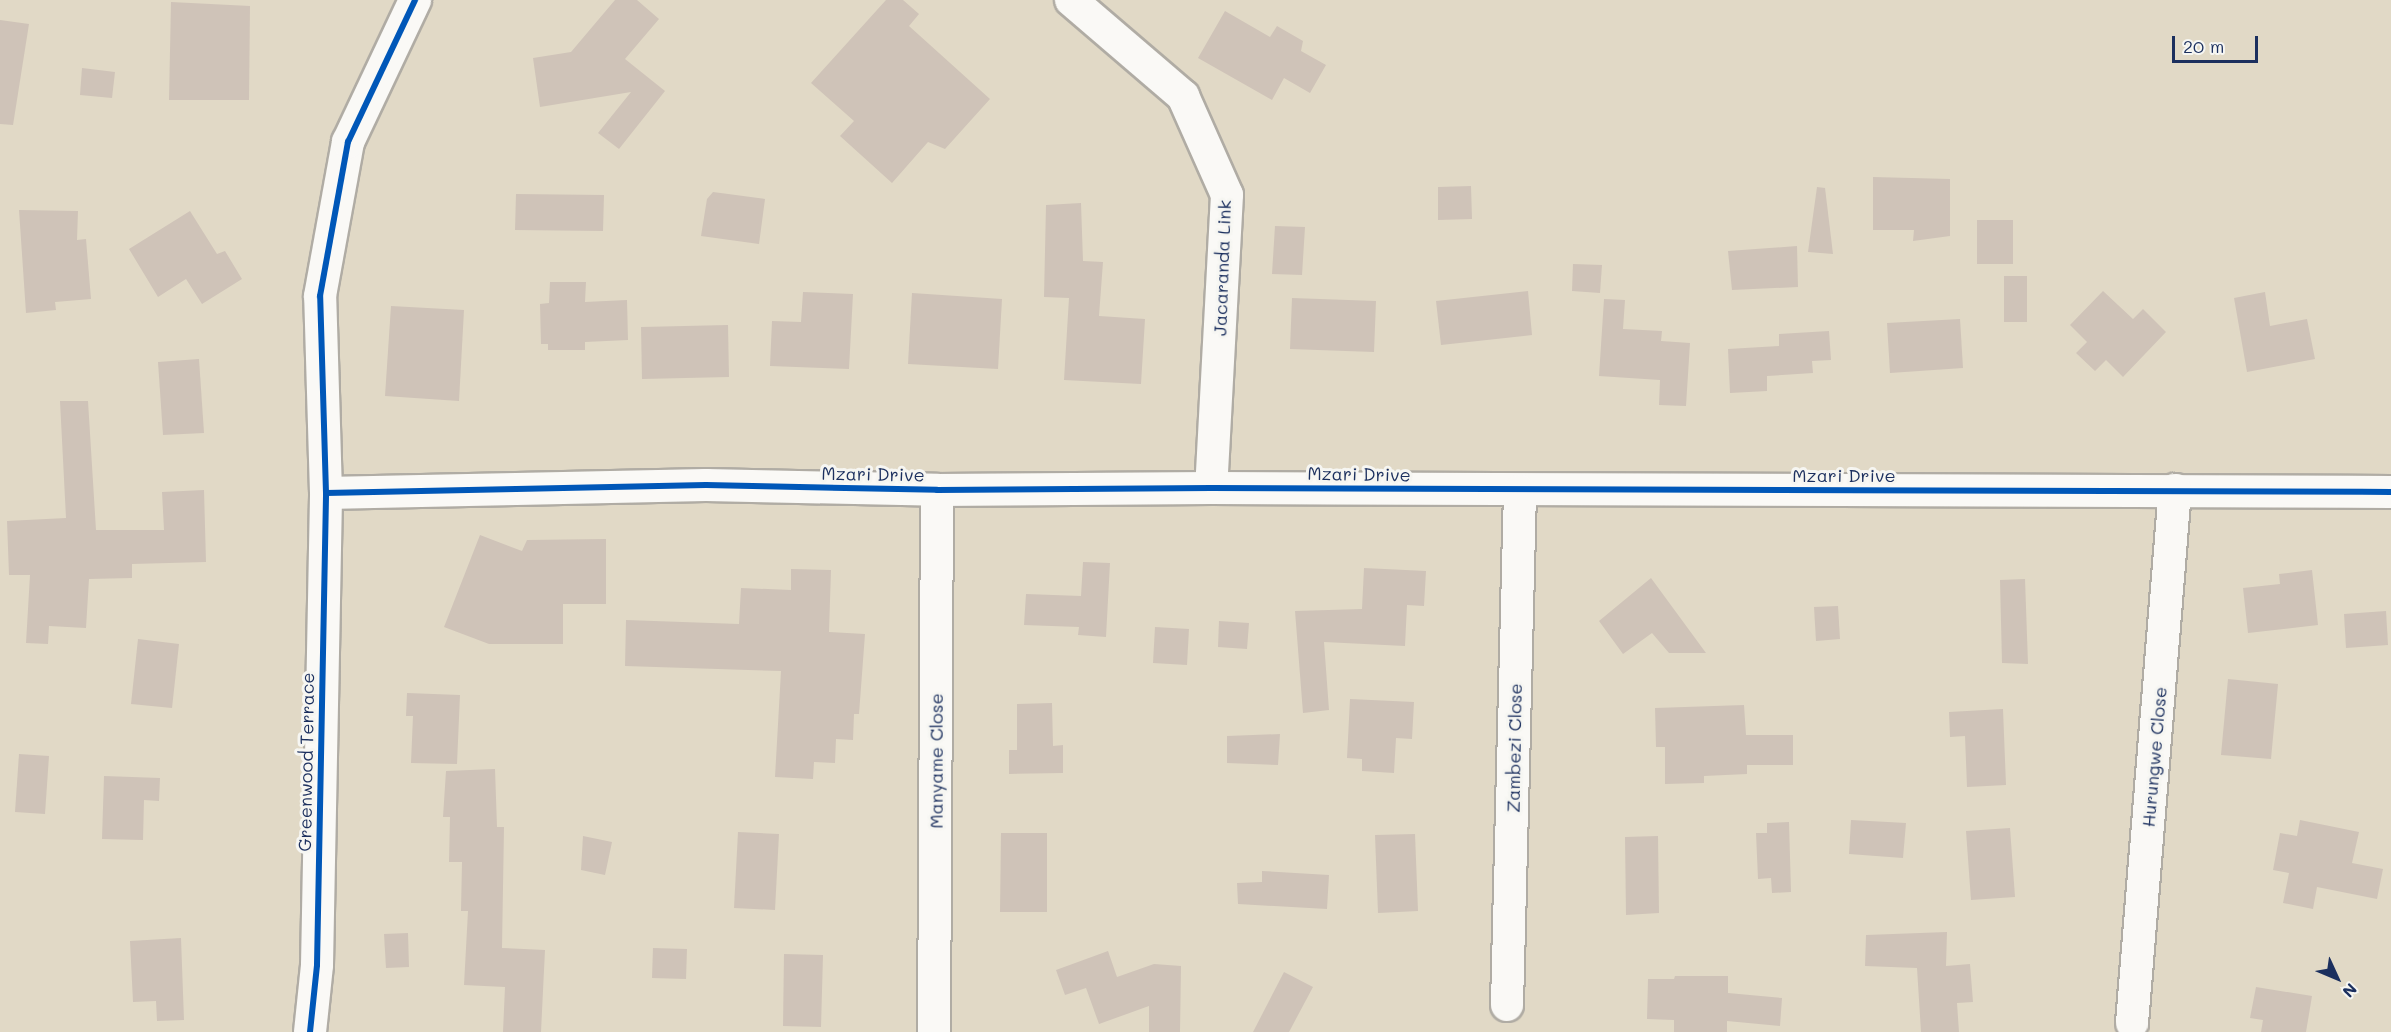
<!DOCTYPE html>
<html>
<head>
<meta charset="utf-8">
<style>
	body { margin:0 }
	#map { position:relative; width:2391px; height:1032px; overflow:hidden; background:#e1d9c6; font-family:Mali,sans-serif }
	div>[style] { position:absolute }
	.building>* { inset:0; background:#cfc3b8 }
	.roads { filter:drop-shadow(2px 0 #b0aca4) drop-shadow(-2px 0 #b0aca4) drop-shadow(0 2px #b0aca4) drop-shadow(0 -2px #b0aca4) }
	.minor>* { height:32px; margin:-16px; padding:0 16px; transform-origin:16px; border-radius:16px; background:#faf9f6 }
	.cycleway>* { height:6px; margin:-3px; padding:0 3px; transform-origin:3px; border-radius:3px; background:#0057b8 }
	span { translate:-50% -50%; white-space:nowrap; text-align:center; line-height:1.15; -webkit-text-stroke:6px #f6f6f2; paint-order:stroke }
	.street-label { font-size:18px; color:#1b2f5e }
	.north { position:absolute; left:2307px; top:948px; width:60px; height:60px; -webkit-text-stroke:4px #f6f6f2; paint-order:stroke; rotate:134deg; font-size:16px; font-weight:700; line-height:24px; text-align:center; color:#1b2f5e }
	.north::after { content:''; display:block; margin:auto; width:21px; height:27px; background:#1b2f5e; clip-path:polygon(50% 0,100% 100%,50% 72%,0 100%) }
	.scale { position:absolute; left:2172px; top:36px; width:86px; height:27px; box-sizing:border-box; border:3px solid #1b2f5e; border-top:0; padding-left:8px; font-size:18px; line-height:21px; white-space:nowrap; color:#1b2f5e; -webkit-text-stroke:4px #f6f6f2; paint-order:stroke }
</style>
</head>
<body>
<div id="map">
	<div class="building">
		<div style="clip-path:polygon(615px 0,637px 0,659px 19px,625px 59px,665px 91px,619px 149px,598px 133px,631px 92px,540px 107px,533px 58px,571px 52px)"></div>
		<div style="clip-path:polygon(886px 0,903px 0,919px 14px,909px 26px,990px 99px,945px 149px,928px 142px,892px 183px,840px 136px,854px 121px,811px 83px)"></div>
		<div style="clip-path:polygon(171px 2px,250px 6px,249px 100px,169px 100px)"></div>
		<div style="clip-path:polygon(1225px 11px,1270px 37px,1277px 26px,1303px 41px,1301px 51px,1326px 65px,1310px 93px,1284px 78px,1272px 100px,1198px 58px)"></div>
		<div style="clip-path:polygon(0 20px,29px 24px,13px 125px,0 124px)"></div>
		<div style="clip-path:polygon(82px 68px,115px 72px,112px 98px,80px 95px)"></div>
		<div style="clip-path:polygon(1873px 177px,1950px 179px,1950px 236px,1913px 241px,1914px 230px,1873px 230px)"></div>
		<div style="clip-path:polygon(1471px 186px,1472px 219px,1438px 220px,1438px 187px)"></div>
		<div style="clip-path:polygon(1817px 187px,1825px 188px,1833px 254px,1808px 252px)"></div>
		<div style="clip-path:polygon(713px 192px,765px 199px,759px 244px,701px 236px,707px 199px)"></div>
		<div style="clip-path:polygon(516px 194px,604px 195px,603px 231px,515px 230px)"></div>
		<div style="clip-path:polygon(1081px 203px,1083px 261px,1103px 262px,1099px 316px,1145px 319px,1141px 384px,1064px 380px,1069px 298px,1044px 297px,1046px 205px)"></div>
		<div style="clip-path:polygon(19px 210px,78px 211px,77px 240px,86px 239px,91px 299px,55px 302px,56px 310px,26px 313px)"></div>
		<div style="clip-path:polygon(190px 211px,217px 254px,225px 251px,242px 279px,202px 304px,186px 279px,158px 297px,129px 249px)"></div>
		<div style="clip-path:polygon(1977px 220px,2013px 220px,2013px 264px,1977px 264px)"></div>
		<div style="clip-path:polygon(1275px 226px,1305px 227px,1302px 275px,1272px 274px)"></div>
		<div style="clip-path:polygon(1797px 246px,1798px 287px,1732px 290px,1728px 251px)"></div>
		<div style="clip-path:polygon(1573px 264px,1602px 265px,1600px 293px,1572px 291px)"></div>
		<div style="clip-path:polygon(2004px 276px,2027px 276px,2027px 322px,2004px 322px)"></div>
		<div style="clip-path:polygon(550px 282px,586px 282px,585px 302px,627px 300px,628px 340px,585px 342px,585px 350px,548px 350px,548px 344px,541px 344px,540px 304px,549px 303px)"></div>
		<div style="clip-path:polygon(1528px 291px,1532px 335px,1441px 345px,1436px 301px)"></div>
		<div style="clip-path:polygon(2103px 291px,2133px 319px,2143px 309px,2166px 332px,2123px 377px,2106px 360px,2095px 371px,2076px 353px,2087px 342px,2070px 325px)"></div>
		<div style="clip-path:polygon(803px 292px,853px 294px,849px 369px,770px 366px,772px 321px,801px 322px)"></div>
		<div style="clip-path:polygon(2265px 292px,2270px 326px,2307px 319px,2315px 359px,2247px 372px,2234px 298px)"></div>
		<div style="clip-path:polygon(912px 293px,1002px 299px,998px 369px,908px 364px)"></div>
		<div style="clip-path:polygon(1292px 298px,1376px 301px,1374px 352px,1290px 349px)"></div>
		<div style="clip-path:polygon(1604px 299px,1625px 300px,1623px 329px,1662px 331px,1661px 341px,1690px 343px,1686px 406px,1659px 405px,1660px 380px,1599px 376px)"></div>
		<div style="clip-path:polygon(391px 306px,464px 310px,459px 401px,385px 396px)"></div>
		<div style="clip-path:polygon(1960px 319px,1963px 368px,1890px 373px,1887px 323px)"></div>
		<div style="clip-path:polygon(728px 325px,729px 377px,642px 379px,641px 327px)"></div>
		<div style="clip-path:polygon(1829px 331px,1831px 360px,1812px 361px,1813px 373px,1767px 376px,1767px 391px,1730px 393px,1728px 349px,1779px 346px,1779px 334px)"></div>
		<div style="clip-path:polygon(199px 359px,204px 433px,163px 435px,158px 362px)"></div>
		<div style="clip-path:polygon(60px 401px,88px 401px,96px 530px,164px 530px,162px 492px,204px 490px,206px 562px,132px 564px,132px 578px,89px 579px,86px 628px,49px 626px,48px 644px,26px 643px,30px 575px,9px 575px,7px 521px,66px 518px)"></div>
		<div style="clip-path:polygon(480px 535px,522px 551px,527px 540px,606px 539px,606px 604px,563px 604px,563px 644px,489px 644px,444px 627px)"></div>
		<div style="clip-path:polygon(1083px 562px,1110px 563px,1106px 637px,1078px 635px,1079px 627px,1024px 625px,1026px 594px,1081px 596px)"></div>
		<div style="clip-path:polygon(1364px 568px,1426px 571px,1424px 606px,1407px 605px,1405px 646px,1324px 642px,1329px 710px,1303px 713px,1295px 611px,1362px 609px)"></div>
		<div style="clip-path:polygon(791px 569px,831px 570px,829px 632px,865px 634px,859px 714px,854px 714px,853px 740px,836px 739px,835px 763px,814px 762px,813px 779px,775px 777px,781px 671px,625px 666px,626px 620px,739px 624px,741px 588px,791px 590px)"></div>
		<div style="clip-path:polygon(2312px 570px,2318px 625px,2248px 633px,2243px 588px,2280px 584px,2279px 574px)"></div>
		<div style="clip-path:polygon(1651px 578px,1706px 653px,1669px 653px,1652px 633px,1623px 654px,1599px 621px)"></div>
		<div style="clip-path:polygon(2025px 579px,2028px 664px,2002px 663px,2000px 580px)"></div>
		<div style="clip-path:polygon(1838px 606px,1840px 639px,1816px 641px,1814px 607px)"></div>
		<div style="clip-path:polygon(2386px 611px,2388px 645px,2346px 648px,2344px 614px)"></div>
		<div style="clip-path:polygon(1219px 621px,1249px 623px,1247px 649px,1218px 647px)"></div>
		<div style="clip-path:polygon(1155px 627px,1189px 629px,1187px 665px,1153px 663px)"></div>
		<div style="clip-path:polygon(138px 639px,179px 644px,172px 708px,131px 704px)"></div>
		<div style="clip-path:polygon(2228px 679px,2278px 684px,2271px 759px,2221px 755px)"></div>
		<div style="clip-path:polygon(407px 693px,460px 695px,457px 764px,411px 763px,413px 716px,406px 716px)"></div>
		<div style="clip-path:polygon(1350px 699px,1414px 702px,1412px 739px,1396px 738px,1394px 773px,1362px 771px,1362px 759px,1347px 758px)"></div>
		<div style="clip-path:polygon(1052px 703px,1053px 746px,1063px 745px,1063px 773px,1009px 774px,1009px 750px,1017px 750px,1017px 704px)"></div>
		<div style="clip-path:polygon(1744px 705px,1746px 735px,1793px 735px,1793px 765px,1747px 765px,1747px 774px,1704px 776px,1704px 783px,1665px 784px,1665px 747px,1656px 747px,1655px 708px)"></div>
		<div style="clip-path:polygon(2003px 709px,2006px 785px,1967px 787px,1965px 736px,1950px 737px,1949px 712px)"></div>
		<div style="clip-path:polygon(1280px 734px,1278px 765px,1227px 763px,1227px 736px)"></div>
		<div style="clip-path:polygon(19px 754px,49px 756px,45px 814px,15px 812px)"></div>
		<div style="clip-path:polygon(495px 769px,497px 827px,504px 827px,502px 948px,545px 950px,541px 1032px,503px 1032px,505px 987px,464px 985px,468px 911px,461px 911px,462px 862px,449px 862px,450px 817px,443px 817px,446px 771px)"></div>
		<div style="clip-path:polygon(104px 776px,160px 778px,159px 801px,144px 800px,143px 840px,102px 839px)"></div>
		<div style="clip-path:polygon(1851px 820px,1906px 823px,1903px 858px,1849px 854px)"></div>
		<div style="clip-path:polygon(2300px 820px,2359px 832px,2352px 863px,2383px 869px,2377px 899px,2317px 887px,2313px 909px,2283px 903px,2289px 873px,2273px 870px,2280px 833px,2297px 836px)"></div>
		<div style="clip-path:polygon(1789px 822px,1791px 892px,1772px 893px,1771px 878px,1758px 879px,1756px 833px,1767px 833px,1767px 823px)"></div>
		<div style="clip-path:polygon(2010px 828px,2015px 897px,1971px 900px,1966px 831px)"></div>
		<div style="clip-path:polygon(738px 832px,779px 834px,775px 910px,734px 908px)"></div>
		<div style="clip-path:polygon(1001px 833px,1047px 833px,1047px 912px,1000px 912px)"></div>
		<div style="clip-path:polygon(1415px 834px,1418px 911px,1378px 913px,1375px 835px)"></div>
		<div style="clip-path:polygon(583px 836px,612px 842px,605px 875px,581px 870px)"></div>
		<div style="clip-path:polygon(1658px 836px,1659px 913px,1626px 915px,1625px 837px)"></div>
		<div style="clip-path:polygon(1262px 871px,1329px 875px,1327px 909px,1238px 904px,1237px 883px,1262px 882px)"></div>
		<div style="clip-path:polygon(1947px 932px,1946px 966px,1970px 964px,1973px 1002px,1957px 1003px,1959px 1032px,1921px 1032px,1917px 968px,1865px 966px,1866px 935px)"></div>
		<div style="clip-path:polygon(408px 933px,409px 967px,386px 968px,384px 934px)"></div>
		<div style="clip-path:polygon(181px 938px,184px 1020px,157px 1021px,156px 1001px,133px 1002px,130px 941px)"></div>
		<div style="clip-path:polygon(653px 948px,687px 949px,686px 979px,652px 978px)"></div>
		<div style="clip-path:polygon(1108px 951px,1117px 977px,1154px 964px,1181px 966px,1180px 1032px,1149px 1032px,1149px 1006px,1099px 1024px,1086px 988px,1065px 995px,1056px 970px)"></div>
		<div style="clip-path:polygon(784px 954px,823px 955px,821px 1027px,783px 1026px)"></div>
		<div style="clip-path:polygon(1284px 972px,1313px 987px,1289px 1032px,1253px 1032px)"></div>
		<div style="clip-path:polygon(1675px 976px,1728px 976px,1728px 993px,1782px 998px,1780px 1026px,1727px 1021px,1727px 1032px,1674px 1032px,1674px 1020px,1647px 1019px,1648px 979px,1674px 979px)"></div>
		<div style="clip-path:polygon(2256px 987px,2312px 996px,2306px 1032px,2261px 1032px,2263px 1020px,2250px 1018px)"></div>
	</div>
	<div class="roads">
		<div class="minor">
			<div style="left:1071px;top:0;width:148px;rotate:40.6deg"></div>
			<div style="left:1183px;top:96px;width:108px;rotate:66deg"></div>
			<div style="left:1227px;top:195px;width:293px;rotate:93.1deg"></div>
			<div style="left:326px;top:493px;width:380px;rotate:-1.2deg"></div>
			<div style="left:706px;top:485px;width:231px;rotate:1.2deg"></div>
			<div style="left:937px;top:490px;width:274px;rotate:-0.4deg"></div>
			<div style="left:1211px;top:488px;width:1180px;rotate:0.19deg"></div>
			<div style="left:1507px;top:1005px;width:514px;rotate:-88.55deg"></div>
			<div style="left:2132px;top:1023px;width:535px;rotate:-85.39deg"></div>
			<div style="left:310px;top:1032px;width:67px;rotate:-84deg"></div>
			<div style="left:317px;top:965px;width:472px;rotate:-88.9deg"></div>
			<div style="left:326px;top:493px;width:197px;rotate:-91.7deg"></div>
			<div style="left:320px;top:296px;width:157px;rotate:-79.7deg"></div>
			<div style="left:348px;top:142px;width:157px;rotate:-64.7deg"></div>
			<div style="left:934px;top:1032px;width:542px;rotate:-89.68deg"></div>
		</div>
	</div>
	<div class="cycleway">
		<div style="left:326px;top:493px;width:380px;rotate:-1.2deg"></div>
		<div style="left:706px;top:485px;width:231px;rotate:1.2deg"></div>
		<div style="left:937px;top:490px;width:274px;rotate:-0.4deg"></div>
		<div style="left:1211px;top:488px;width:1180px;rotate:0.19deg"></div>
		<div style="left:310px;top:1032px;width:67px;rotate:-84deg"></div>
		<div style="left:317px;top:965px;width:472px;rotate:-88.9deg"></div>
		<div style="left:326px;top:493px;width:197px;rotate:-91.7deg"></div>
		<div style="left:320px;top:296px;width:157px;rotate:-79.7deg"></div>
		<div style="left:348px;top:142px;width:157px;rotate:-64.7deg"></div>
	</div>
	<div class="street-label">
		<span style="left:1222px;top:268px;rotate:-88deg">Jacaranda Link</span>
		<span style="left:873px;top:474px;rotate:1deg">Mzari Drive</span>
		<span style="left:1359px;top:474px;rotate:1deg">Mzari Drive</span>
		<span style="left:1844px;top:475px">Mzari Drive</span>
		<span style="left:1514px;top:748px;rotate:-89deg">Zambezi Close</span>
		<span style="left:2154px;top:757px;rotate:-85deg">Hurungwe Close</span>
		<span style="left:936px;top:761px;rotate:-90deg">Manyame Close</span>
		<span style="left:306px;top:762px;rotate:-89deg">Greenwood Terrace</span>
	</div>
	<div class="north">N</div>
	<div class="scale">20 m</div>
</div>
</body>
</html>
